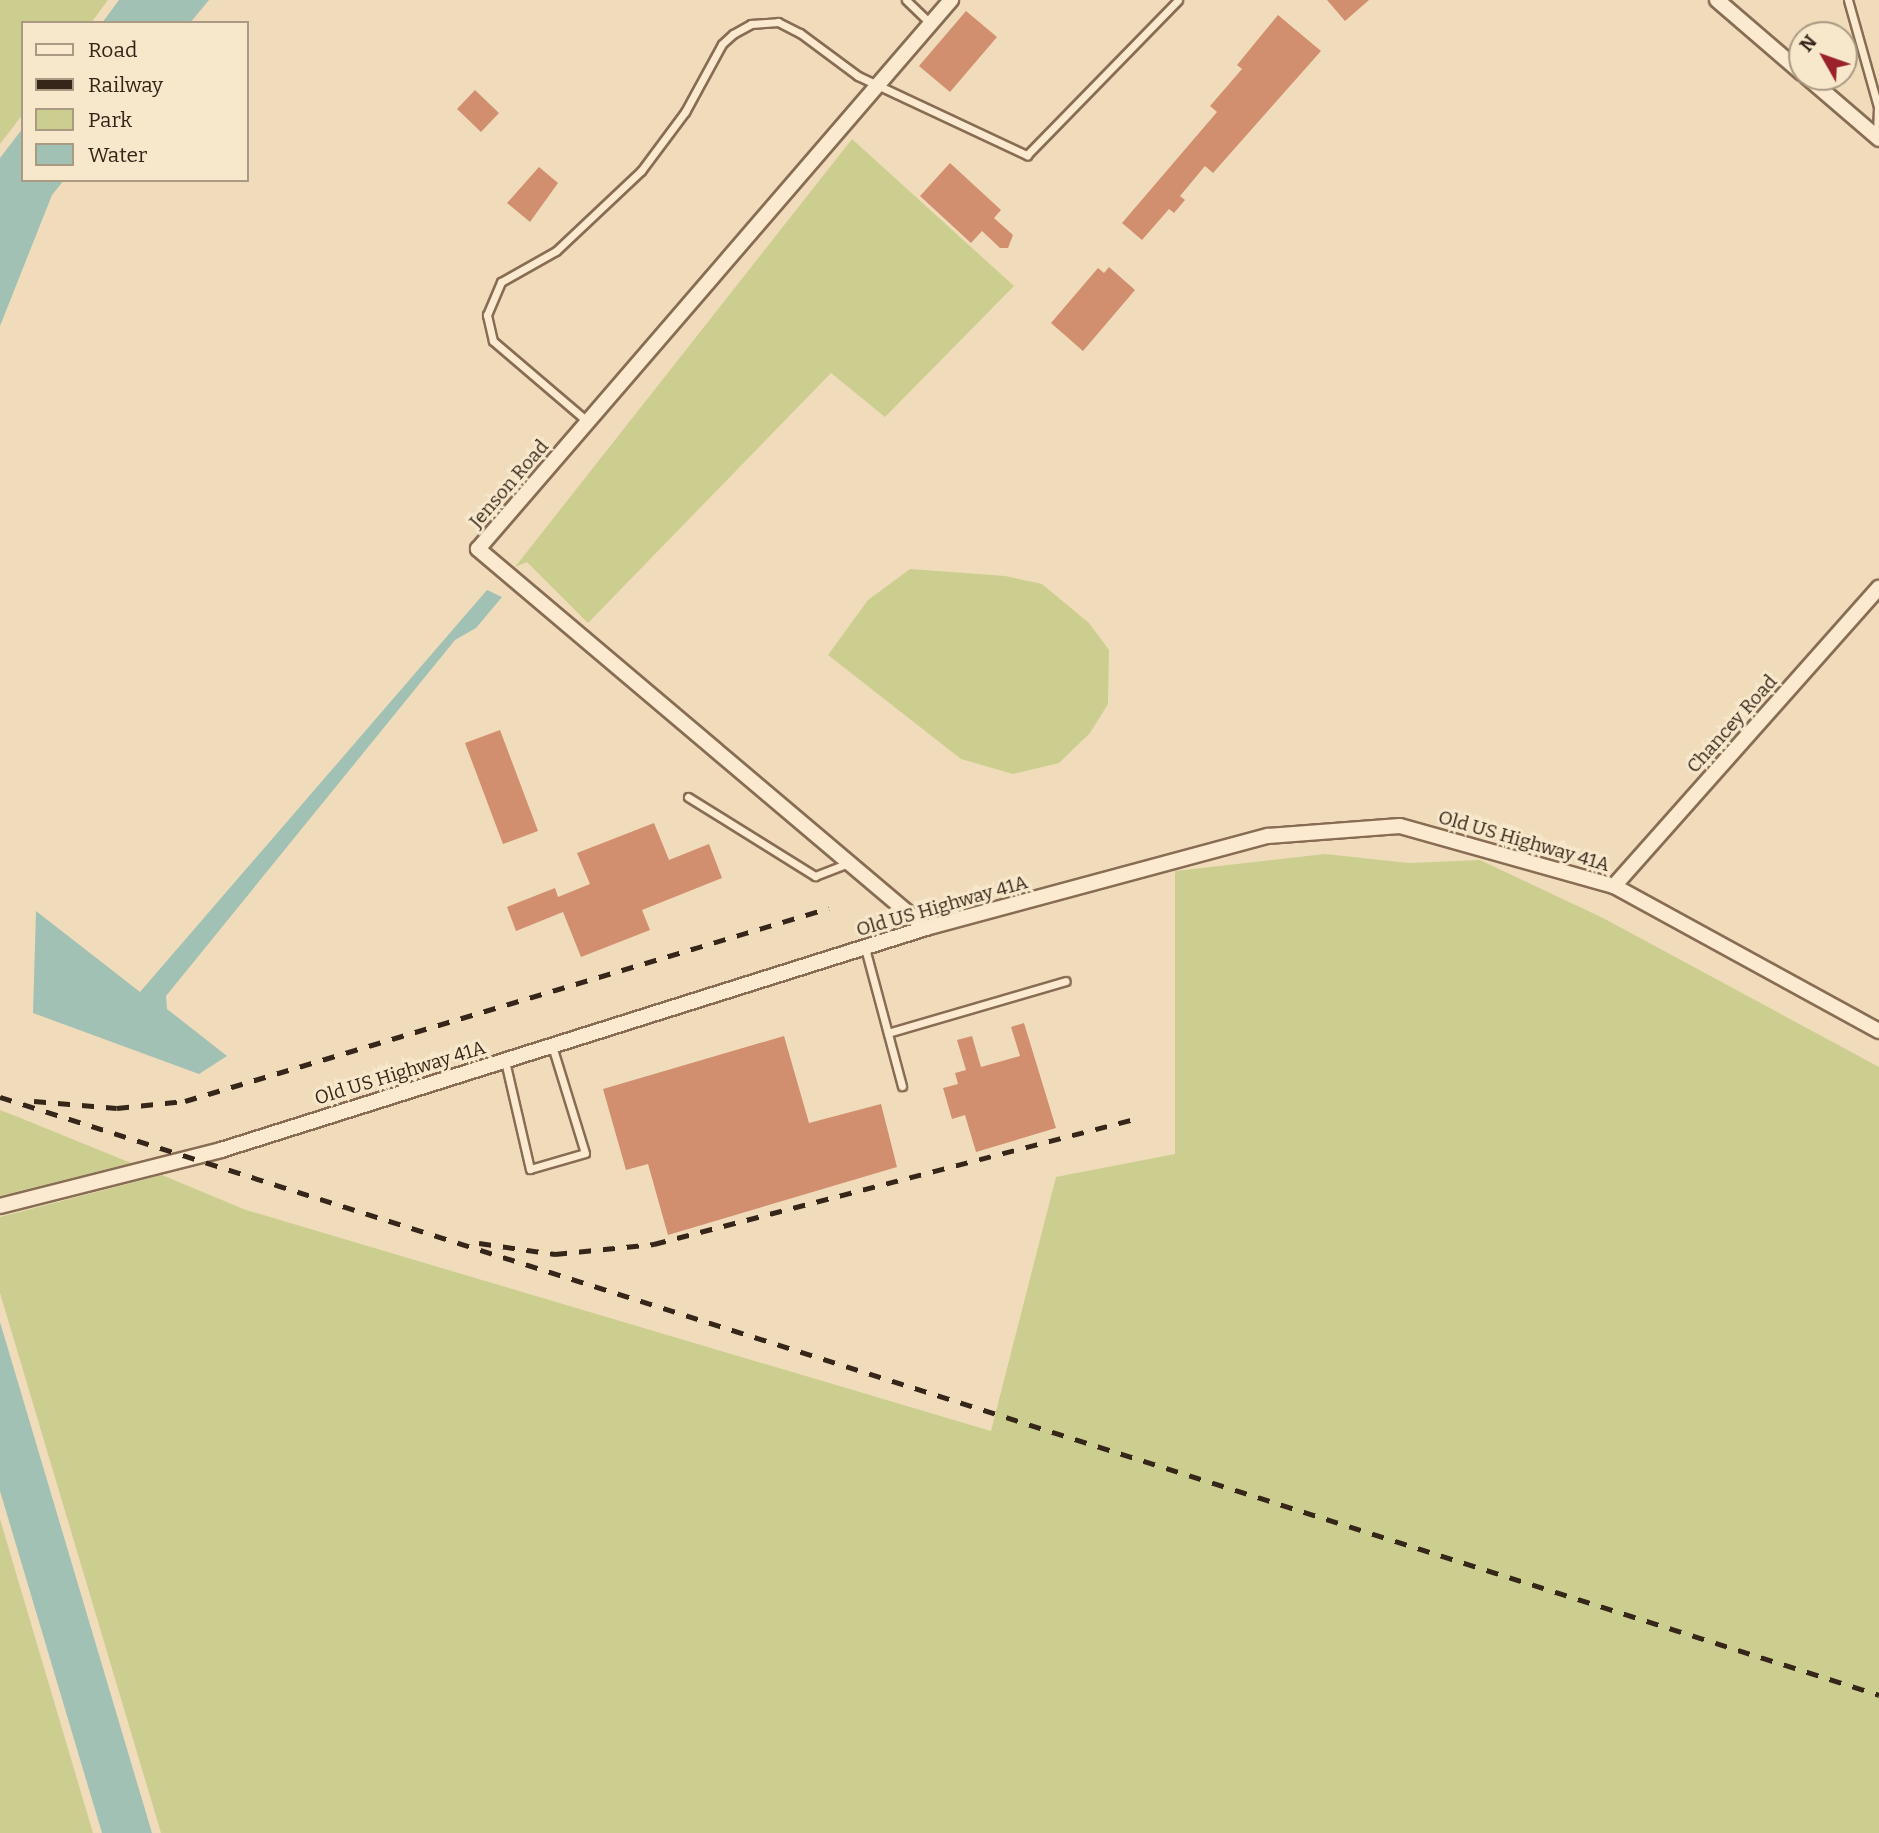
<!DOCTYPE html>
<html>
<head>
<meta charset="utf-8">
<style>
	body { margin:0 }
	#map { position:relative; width:1879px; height:1833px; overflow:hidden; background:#f0dcbb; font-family:Bitter,serif }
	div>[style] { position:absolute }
	.green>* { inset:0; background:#ccce8f }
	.water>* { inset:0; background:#a0c1b4 }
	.building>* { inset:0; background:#d18f6f }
	.roads { filter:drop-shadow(2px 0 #886c54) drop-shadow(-2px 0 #886c54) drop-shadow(0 2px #886c54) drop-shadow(0 -2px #886c54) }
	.service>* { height:7px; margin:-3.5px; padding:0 3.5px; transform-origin:3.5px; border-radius:3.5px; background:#fbeacf }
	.minor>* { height:14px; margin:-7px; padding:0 7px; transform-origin:7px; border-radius:7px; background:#fbeacf }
	.rail>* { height:5px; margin-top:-2.5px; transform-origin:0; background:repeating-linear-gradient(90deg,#36261a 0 12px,transparent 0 24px) }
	span { translate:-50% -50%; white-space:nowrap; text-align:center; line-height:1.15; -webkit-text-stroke:6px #f7e7cb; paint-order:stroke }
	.street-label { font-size:19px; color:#36261a }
	.legend { position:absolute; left:21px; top:21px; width:228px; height:161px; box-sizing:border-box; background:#f7e7cb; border:2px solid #aa9a84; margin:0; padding:9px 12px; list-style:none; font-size:21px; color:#36261a }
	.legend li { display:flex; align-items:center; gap:14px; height:35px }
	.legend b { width:35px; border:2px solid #aa9a84 }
	.north { position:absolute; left:1788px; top:21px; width:70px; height:70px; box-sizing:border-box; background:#f7e7cb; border:2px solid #aa9a84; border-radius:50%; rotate:310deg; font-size:19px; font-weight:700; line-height:28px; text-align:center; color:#36261a }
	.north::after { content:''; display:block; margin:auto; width:24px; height:32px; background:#9b212c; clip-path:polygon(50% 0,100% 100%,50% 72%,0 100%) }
</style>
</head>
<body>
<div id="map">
	<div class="green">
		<div style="clip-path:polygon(0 0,108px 0,91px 23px,23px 23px,23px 114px,0 144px)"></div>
		<div style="clip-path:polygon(852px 139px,1014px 286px,885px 417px,831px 373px,588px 623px,527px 562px,515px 567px)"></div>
		<div style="clip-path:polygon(910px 569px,1005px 576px,1042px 584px,1089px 623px,1109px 650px,1108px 704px,1090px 733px,1059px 763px,1013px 774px,961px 759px,828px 655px,868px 600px)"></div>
		<div style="clip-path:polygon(1325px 854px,1409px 863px,1480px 860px,1603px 918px,1879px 1067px,1879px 1833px,161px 1833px,0 1293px,0 1217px,162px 1175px,246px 1210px,991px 1431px,1056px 1177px,1175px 1154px,1175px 871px)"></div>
		<div style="clip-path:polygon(0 1110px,18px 1117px,131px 1163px,0 1196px)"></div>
		<div style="clip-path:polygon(0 1519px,93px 1833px,0 1833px)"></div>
	</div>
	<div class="water">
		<div style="clip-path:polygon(119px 0,209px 0,190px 23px,102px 23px)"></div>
		<div style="clip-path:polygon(23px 128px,23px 180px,64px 180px,52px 195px,0 326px,0 158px)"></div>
		<div style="clip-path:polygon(487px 590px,502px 597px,476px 628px,455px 640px,166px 996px,167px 1009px,227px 1056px,199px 1074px,33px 1013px,36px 911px,140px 992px)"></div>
		<div style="clip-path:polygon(0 1322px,152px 1833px,102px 1833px,0 1491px)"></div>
	</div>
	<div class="building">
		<div style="clip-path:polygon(1327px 0,1369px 0,1345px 21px)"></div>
		<div style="clip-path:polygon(966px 11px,997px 37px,950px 92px,919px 66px)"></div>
		<div style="clip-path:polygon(1278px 15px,1321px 51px,1213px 173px,1205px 166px,1180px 196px,1185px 200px,1174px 213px,1169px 209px,1142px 240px,1122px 223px,1217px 112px,1210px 106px,1242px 69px,1237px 65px)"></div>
		<div style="clip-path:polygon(475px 90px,499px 113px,481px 132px,457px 109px)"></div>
		<div style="clip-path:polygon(950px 163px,1001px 210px,994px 218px,1013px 235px,1008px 248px,1000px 248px,982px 231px,971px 243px,920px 196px)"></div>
		<div style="clip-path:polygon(539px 167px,558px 183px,530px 222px,507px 203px)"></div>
		<div style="clip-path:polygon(1109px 267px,1135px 290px,1083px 351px,1051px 323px,1098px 268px,1104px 273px)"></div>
		<div style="clip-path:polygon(500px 730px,538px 831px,503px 844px,465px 743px)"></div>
		<div style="clip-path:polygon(654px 823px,669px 860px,709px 844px,722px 878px,642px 910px,650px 930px,581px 957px,563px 912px,516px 931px,507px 907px,555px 888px,558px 897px,590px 884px,577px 853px)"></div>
		<div style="clip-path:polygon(1024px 1023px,1056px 1128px,976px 1152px,965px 1115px,952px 1119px,943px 1088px,958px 1084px,955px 1073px,966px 1070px,957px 1040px,972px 1036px,981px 1067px,1020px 1056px,1011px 1027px)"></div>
		<div style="clip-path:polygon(784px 1036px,809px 1123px,881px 1104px,897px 1167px,668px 1235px,648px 1164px,626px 1170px,603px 1089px)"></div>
	</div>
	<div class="roads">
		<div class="service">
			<div style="left:906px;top:0;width:33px;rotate:44deg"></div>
			<div style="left:1848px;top:0;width:111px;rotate:74.3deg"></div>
			<div style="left:1878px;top:107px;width:30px;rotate:92deg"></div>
			<div style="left:588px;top:422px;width:125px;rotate:-139.5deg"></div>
			<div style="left:493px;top:341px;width:27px;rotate:-103deg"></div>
			<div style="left:487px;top:315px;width:36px;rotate:-67deg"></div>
			<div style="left:501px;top:282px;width:63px;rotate:-29.4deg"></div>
			<div style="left:556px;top:251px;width:117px;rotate:-43.3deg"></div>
			<div style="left:641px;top:171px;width:74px;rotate:-53.3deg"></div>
			<div style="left:685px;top:112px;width:77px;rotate:-61.4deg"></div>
			<div style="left:722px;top:44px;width:15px;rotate:-42deg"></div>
			<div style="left:733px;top:34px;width:21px;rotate:-29deg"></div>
			<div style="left:751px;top:24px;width:27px;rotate:-4deg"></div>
			<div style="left:778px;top:22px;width:25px;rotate:27deg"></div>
			<div style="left:800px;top:33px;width:72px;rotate:36.6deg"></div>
			<div style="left:858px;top:76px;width:187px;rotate:25.1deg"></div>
			<div style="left:1027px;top:155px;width:216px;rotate:-45.7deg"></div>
			<div style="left:688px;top:797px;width:150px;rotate:31.9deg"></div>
			<div style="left:815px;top:876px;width:36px;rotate:-21deg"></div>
			<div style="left:865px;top:948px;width:143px;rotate:75deg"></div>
			<div style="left:888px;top:1033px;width:185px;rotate:-16.3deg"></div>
			<div style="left:505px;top:1061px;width:111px;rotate:77deg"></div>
			<div style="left:530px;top:1169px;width:57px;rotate:-16.2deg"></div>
			<div style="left:585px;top:1153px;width:112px;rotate:-107.1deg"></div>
		</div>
		<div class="minor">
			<div style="left:1717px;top:0;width:112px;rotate:40.7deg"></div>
			<div style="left:1807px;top:77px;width:95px;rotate:40.7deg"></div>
			<div style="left:1614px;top:886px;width:399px;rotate:-48.4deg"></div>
			<div style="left:926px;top:928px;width:587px;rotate:-139.77deg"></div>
			<div style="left:478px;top:549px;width:725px;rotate:-49.25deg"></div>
			<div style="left:0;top:1206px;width:228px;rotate:-14.2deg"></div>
			<div style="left:221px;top:1150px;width:739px;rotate:-17.48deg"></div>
			<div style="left:926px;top:928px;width:354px;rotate:-15.1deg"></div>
			<div style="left:1268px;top:836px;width:132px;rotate:-4.3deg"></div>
			<div style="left:1400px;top:826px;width:222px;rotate:15.7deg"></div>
			<div style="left:1614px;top:886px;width:302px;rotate:28.7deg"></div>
		</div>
	</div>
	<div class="rail">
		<div style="left:0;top:1097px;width:1972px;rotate:17.65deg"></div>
		<div style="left:34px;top:1101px;width:83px;rotate:4.8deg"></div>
		<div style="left:117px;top:1108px;width:68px;rotate:-5.9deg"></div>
		<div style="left:185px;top:1101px;width:672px;rotate:-16.68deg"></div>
		<div style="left:479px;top:1243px;width:77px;rotate:8.2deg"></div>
		<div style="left:555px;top:1254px;width:100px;rotate:-5.8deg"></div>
		<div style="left:654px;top:1244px;width:500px;rotate:-14.59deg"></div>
	</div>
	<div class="street-label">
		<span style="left:509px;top:484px;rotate:-49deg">Jenson Road</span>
		<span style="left:1732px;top:724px;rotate:-48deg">Chancey Road</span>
		<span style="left:1524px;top:841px;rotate:16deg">Old US Highway 41A</span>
		<span style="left:942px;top:906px;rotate:-16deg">Old US Highway 41A</span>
		<span style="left:400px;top:1073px;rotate:-17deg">Old US Highway 41A</span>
	</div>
	<ul class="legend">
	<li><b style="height:9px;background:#fbeacf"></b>Road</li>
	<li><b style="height:9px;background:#36261a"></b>Railway</li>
	<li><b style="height:19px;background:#ccce8f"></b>Park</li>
	<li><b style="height:19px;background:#a0c1b4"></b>Water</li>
	</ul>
	<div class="north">N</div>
</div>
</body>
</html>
